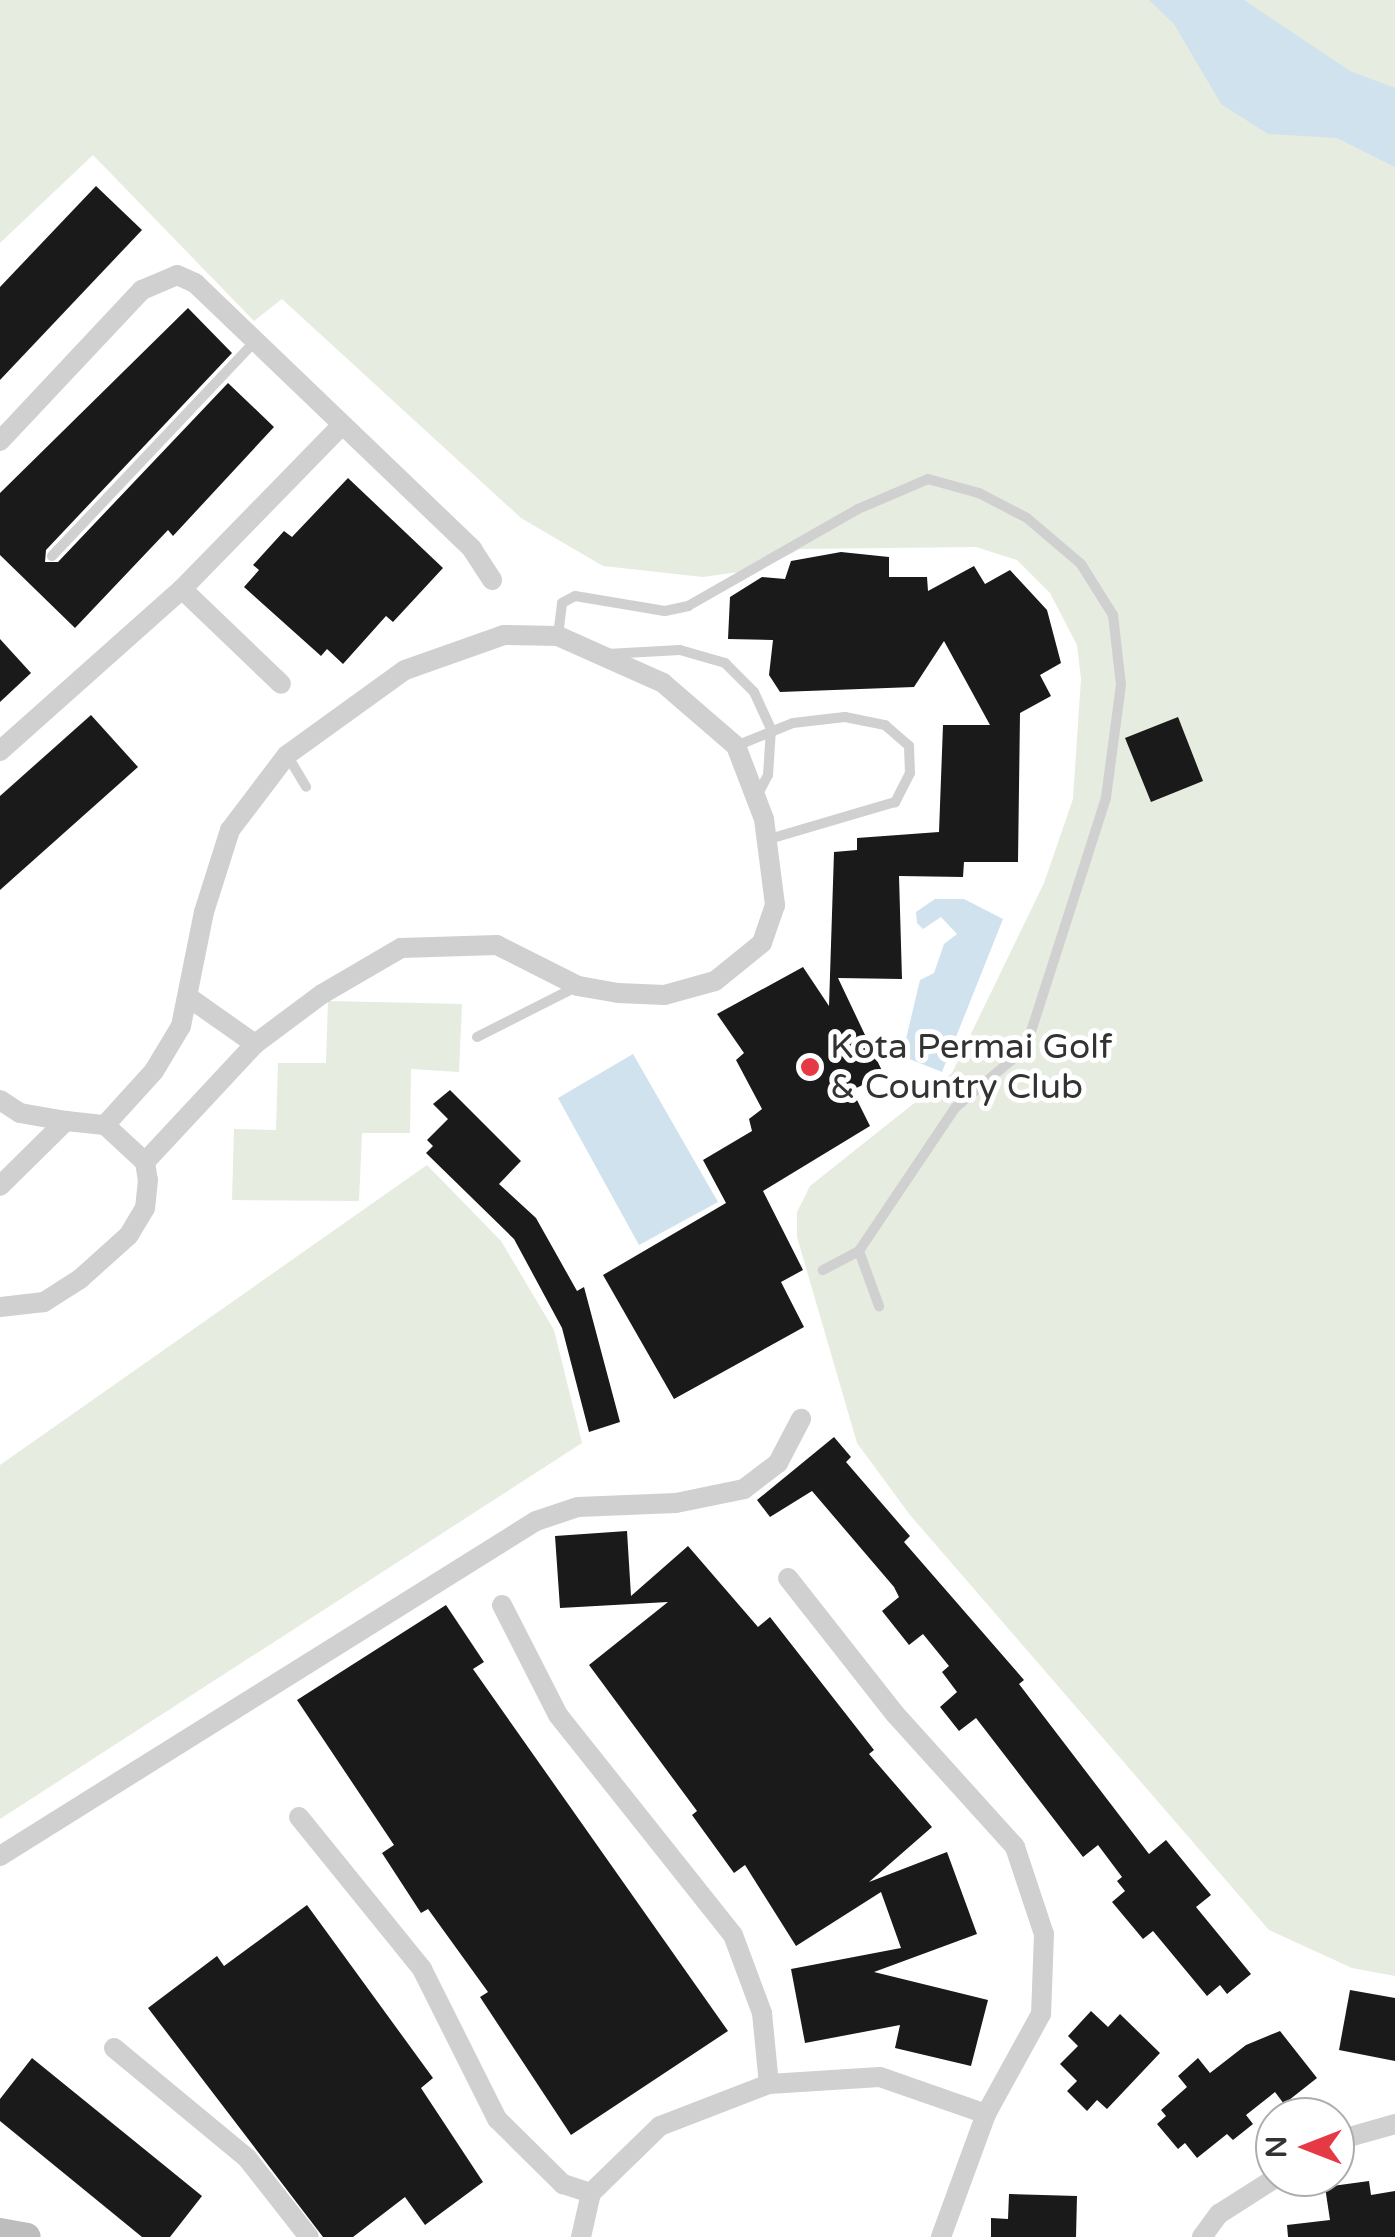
<!DOCTYPE html>
<html>
<head>
<meta charset="utf-8">
<style>
	body { margin:0 }
	#map { position:relative; width:1395px; height:2237px; overflow:hidden; background:#fff; font-family:"Varela Round",sans-serif }
	div>[style] { position:absolute }
	.green>* { inset:0; background:#e6ecdf }
	.water>* { inset:0; background:#cfe2ee }
	.building>* { inset:0; background:#1a1a1a }
	.lane>* { height:10px; margin:-5px; padding:0 5px; transform-origin:5px; border-radius:5px; background:#d0d0d0 }
	.street>* { height:20px; margin:-10px; padding:0 10px; transform-origin:10px; border-radius:10px; background:#d0d0d0 }
	.secondary>* { height:28px; margin:-14px; padding:0 14px; transform-origin:14px; border-radius:14px; background:#bdbdbd }
	.dots>* { width:28px; height:28px; translate:-50% -50%; box-sizing:border-box; border:5px solid #fff; border-radius:50% }
	span { translate:-50% -50%; white-space:nowrap; text-align:center; line-height:1.15; -webkit-text-stroke:10px #fff; paint-order:stroke }
	.poi-label { font-size:35px; color:#333 }
	.left { translate:0 -50%; text-align:left }
	.north { position:absolute; left:1255px; top:2097px; width:100px; height:100px; box-sizing:border-box; background:#fff; border:2px solid #adadad; border-radius:50%; rotate:270deg; font-size:28px; font-weight:700; line-height:40px; text-align:center; color:#333 }
	.north::after { content:''; display:block; margin:auto; width:35px; height:45px; background:#e63946; clip-path:polygon(50% 0,100% 100%,50% 72%,0 100%) }
</style>
</head>
<body>
<div id="map">
	<div class="green">
		<div style="clip-path:polygon(0 0,1395px 0,1395px 1976px,1352px 1968px,1269px 1930px,910px 1515px,857px 1443px,797px 1237px,797px 1212px,810px 1186px,952px 1073px,1044px 883px,1073px 799px,1081px 679px,1077px 645px,1050px 593px,1017px 560px,976px 547px,800px 549px,761px 569px,703px 577px,603px 566px,521px 518px,282px 299px,254px 321px,93px 155px,0 243px)"></div>
		<div style="clip-path:polygon(328px 1001px,462px 1004px,459px 1072px,411px 1069px,410px 1133px,362px 1133px,359px 1201px,232px 1200px,234px 1129px,276px 1130px,278px 1063px,326px 1063px)"></div>
		<div style="clip-path:polygon(427px 1165px,501px 1241px,554px 1330px,582px 1443px,0 1819px,0 1465px)"></div>
	</div>
	<div class="water">
		<div style="clip-path:polygon(1149px 0,1244px 0,1350px 71px,1395px 88px,1395px 167px,1337px 138px,1268px 134px,1221px 104px,1174px 24px)"></div>
		<div style="clip-path:polygon(935px 899px,964px 899px,1003px 919px,942px 1072px,902px 1056px,920px 980px,934px 973px,944px 944px,957px 934px,941px 917px,923px 929px,917px 923px,916px 912px)"></div>
		<div style="clip-path:polygon(633px 1054px,718px 1202px,639px 1245px,558px 1098px)"></div>
	</div>
	<div class="building">
		<div style="clip-path:polygon(96px 186px,142px 230px,0 380px,0 287px)"></div>
		<div style="clip-path:polygon(188px 308px,232px 353px,46px 550px,45px 562px,58px 562px,228px 383px,274px 427px,173px 536px,168px 530px,75px 628px,0 555px,0 493px)"></div>
		<div style="clip-path:polygon(348px 478px,443px 568px,393px 622px,386px 616px,343px 664px,327px 649px,321px 656px,244px 587px,259px 570px,253px 565px,284px 531px,292px 537px)"></div>
		<div style="clip-path:polygon(841px 552px,889px 557px,889px 577px,927px 577px,928px 591px,974px 566px,985px 584px,1010px 570px,1047px 610px,1061px 663px,1040px 675px,1051px 696px,1020px 713px,1018px 862px,964px 862px,963px 877px,899px 876px,902px 979px,838px 978px,884px 1075px,852px 1090px,870px 1126px,763px 1191px,803px 1270px,781px 1282px,804px 1327px,674px 1399px,603px 1275px,726px 1203px,703px 1160px,752px 1131px,749px 1119px,762px 1109px,736px 1060px,744px 1053px,717px 1014px,803px 967px,829px 1006px,834px 852px,857px 850px,857px 838px,939px 832px,943px 725px,990px 725px,944px 641px,914px 687px,780px 692px,769px 675px,773px 640px,728px 639px,730px 597px,762px 577px,785px 579px,791px 561px)"></div>
		<div style="clip-path:polygon(0 639px,31px 673px,0 702px)"></div>
		<div style="clip-path:polygon(91px 715px,138px 767px,0 890px,0 796px)"></div>
		<div style="clip-path:polygon(1178px 717px,1203px 781px,1151px 802px,1125px 738px)"></div>
		<div style="clip-path:polygon(450px 1090px,521px 1161px,499px 1184px,536px 1218px,577px 1291px,584px 1287px,620px 1422px,589px 1432px,562px 1328px,514px 1239px,426px 1153px,433px 1146px,427px 1140px,448px 1119px,433px 1104px)"></div>
		<div style="clip-path:polygon(834px 1437px,851px 1457px,846px 1462px,910px 1536px,904px 1542px,1024px 1680px,1019px 1684px,1149px 1854px,1166px 1840px,1211px 1895px,1196px 1907px,1251px 1974px,1227px 1994px,1220px 1985px,1207px 1996px,1153px 1931px,1143px 1939px,1112px 1902px,1125px 1891px,1117px 1881px,1122px 1877px,1098px 1845px,1083px 1857px,976px 1718px,959px 1731px,940px 1707px,957px 1692px,942px 1672px,949px 1666px,923px 1634px,909px 1645px,882px 1611px,899px 1597px,894px 1587px,812px 1491px,770px 1517px,757px 1500px)"></div>
		<div style="clip-path:polygon(627px 1531px,631px 1596px,688px 1546px,758px 1627px,770px 1617px,874px 1750px,869px 1754px,932px 1827px,869px 1882px,947px 1852px,977px 1934px,874px 1972px,988px 2000px,971px 2066px,895px 2048px,900px 2025px,805px 2043px,791px 1969px,901px 1948px,881px 1892px,796px 1946px,745px 1865px,734px 1873px,692px 1815px,697px 1811px,589px 1665px,668px 1602px,560px 1608px,555px 1536px)"></div>
		<div style="clip-path:polygon(446px 1605px,484px 1662px,473px 1669px,728px 2031px,571px 2135px,480px 1997px,488px 1992px,428px 1909px,421px 1913px,382px 1853px,394px 1845px,297px 1700px)"></div>
		<div style="clip-path:polygon(307px 1905px,433px 2078px,421px 2088px,483px 2182px,425px 2225px,405px 2197px,353px 2237px,323px 2237px,148px 2008px,217px 1956px,224px 1966px)"></div>
		<div style="clip-path:polygon(1350px 1990px,1395px 1998px,1395px 2061px,1339px 2050px)"></div>
		<div style="clip-path:polygon(1091px 2011px,1108px 2027px,1120px 2014px,1160px 2053px,1107px 2109px,1097px 2100px,1087px 2111px,1067px 2091px,1077px 2081px,1060px 2064px,1078px 2046px,1068px 2036px)"></div>
		<div style="clip-path:polygon(1280px 2031px,1317px 2078px,1284px 2104px,1275px 2092px,1246px 2115px,1253px 2124px,1233px 2140px,1227px 2134px,1197px 2158px,1185px 2143px,1178px 2149px,1157px 2124px,1166px 2116px,1161px 2110px,1187px 2087px,1178px 2076px,1198px 2058px,1210px 2073px,1246px 2045px)"></div>
		<div style="clip-path:polygon(32px 2058px,202px 2196px,170px 2237px,142px 2237px,0 2121px,0 2099px)"></div>
		<div style="clip-path:polygon(1369px 2181px,1371px 2195px,1395px 2191px,1395px 2237px,1288px 2237px,1287px 2225px,1330px 2220px,1325px 2187px)"></div>
		<div style="clip-path:polygon(1009px 2194px,1077px 2196px,1076px 2237px,991px 2237px,991px 2218px,1008px 2219px)"></div>
	</div>
	<div class="lane">
		<div style="left:52px;top:556px;width:296px;rotate:-46.6deg"></div>
		<div style="left:558px;top:636px;width:33px;rotate:-83deg"></div>
		<div style="left:562px;top:603px;width:15px;rotate:-28deg"></div>
		<div style="left:575px;top:596px;width:91px;rotate:9.5deg"></div>
		<div style="left:665px;top:611px;width:24px;rotate:-12deg"></div>
		<div style="left:688px;top:606px;width:196px;rotate:-29.7deg"></div>
		<div style="left:858px;top:509px;width:76px;rotate:-23.2deg"></div>
		<div style="left:928px;top:479px;width:53px;rotate:15.4deg"></div>
		<div style="left:979px;top:493px;width:54px;rotate:27.5deg"></div>
		<div style="left:1027px;top:518px;width:71px;rotate:40.4deg"></div>
		<div style="left:1081px;top:564px;width:60px;rotate:57.9deg"></div>
		<div style="left:1113px;top:615px;width:70px;rotate:83.5deg"></div>
		<div style="left:1121px;top:685px;width:114px;rotate:97.6deg"></div>
		<div style="left:1106px;top:798px;width:246px;rotate:107.8deg"></div>
		<div style="left:1031px;top:1032px;width:31px;rotate:123deg"></div>
		<div style="left:1014px;top:1058px;width:77px;rotate:139.7deg"></div>
		<div style="left:955px;top:1108px;width:172px;rotate:123.9deg"></div>
		<div style="left:859px;top:1251px;width:41px;rotate:152.2deg"></div>
		<div style="left:607px;top:654px;width:73px;rotate:-3.1deg"></div>
		<div style="left:680px;top:650px;width:47px;rotate:16.1deg"></div>
		<div style="left:725px;top:663px;width:41px;rotate:45deg"></div>
		<div style="left:754px;top:692px;width:41px;rotate:65.3deg"></div>
		<div style="left:771px;top:729px;width:46px;rotate:93.7deg"></div>
		<div style="left:768px;top:775px;width:24px;rotate:118deg"></div>
		<div style="left:736px;top:746px;width:61px;rotate:-22deg"></div>
		<div style="left:793px;top:723px;width:52px;rotate:-6.6deg"></div>
		<div style="left:845px;top:717px;width:41px;rotate:11.3deg"></div>
		<div style="left:885px;top:725px;width:32px;rotate:41deg"></div>
		<div style="left:909px;top:746px;width:27px;rotate:88deg"></div>
		<div style="left:910px;top:773px;width:33px;rotate:117deg"></div>
		<div style="left:895px;top:802px;width:131px;rotate:163.6deg"></div>
		<div style="left:287px;top:755px;width:37px;rotate:59deg"></div>
		<div style="left:477px;top:1037px;width:113px;rotate:-26.8deg"></div>
		<div style="left:859px;top:1251px;width:59px;rotate:70deg"></div>
	</div>
	<div class="street">
		<div style="left:0;top:441px;width:207px;rotate:-46.8deg"></div>
		<div style="left:142px;top:290px;width:38px;rotate:-23deg"></div>
		<div style="left:177px;top:275px;width:20px;rotate:24deg"></div>
		<div style="left:195px;top:283px;width:384px;rotate:43.8deg"></div>
		<div style="left:472px;top:549px;width:37px;rotate:57deg"></div>
		<div style="left:182px;top:589px;width:137px;rotate:43.8deg"></div>
		<div style="left:0;top:751px;width:244px;rotate:-41.7deg"></div>
		<div style="left:182px;top:589px;width:229px;rotate:-45.7deg"></div>
		<div style="left:191px;top:999px;width:78px;rotate:35.1deg"></div>
		<div style="left:0;top:1100px;width:24px;rotate:33deg"></div>
		<div style="left:20px;top:1113px;width:47px;rotate:9.9deg"></div>
		<div style="left:105px;top:1125px;width:73px;rotate:-47.8deg"></div>
		<div style="left:154px;top:1071px;width:52px;rotate:-59deg"></div>
		<div style="left:181px;top:1026px;width:116px;rotate:-78.6deg"></div>
		<div style="left:204px;top:912px;width:86px;rotate:-72.4deg"></div>
		<div style="left:230px;top:830px;width:94px;rotate:-52.8deg"></div>
		<div style="left:287px;top:755px;width:145px;rotate:-35.8deg"></div>
		<div style="left:405px;top:670px;width:105px;rotate:-19.5deg"></div>
		<div style="left:504px;top:635px;width:54px;rotate:1.1deg"></div>
		<div style="left:558px;top:636px;width:115px;rotate:24.1deg"></div>
		<div style="left:663px;top:683px;width:96px;rotate:40.8deg"></div>
		<div style="left:736px;top:746px;width:78px;rotate:69deg"></div>
		<div style="left:764px;top:819px;width:87px;rotate:82.7deg"></div>
		<div style="left:775px;top:905px;width:40px;rotate:108.9deg"></div>
		<div style="left:762px;top:943px;width:60px;rotate:141deg"></div>
		<div style="left:715px;top:981px;width:52px;rotate:164.4deg"></div>
		<div style="left:665px;top:995px;width:47px;rotate:-177.6deg"></div>
		<div style="left:618px;top:993px;width:41px;rotate:-170.1deg"></div>
		<div style="left:578px;top:986px;width:91px;rotate:-153.2deg"></div>
		<div style="left:497px;top:945px;width:96px;rotate:178.2deg"></div>
		<div style="left:401px;top:948px;width:91px;rotate:149.8deg"></div>
		<div style="left:322px;top:994px;width:84px;rotate:143.3deg"></div>
		<div style="left:255px;top:1044px;width:161px;rotate:133deg"></div>
		<div style="left:0;top:1186px;width:93px;rotate:-44.6deg"></div>
		<div style="left:66px;top:1121px;width:39px;rotate:6deg"></div>
		<div style="left:105px;top:1125px;width:54px;rotate:42.8deg"></div>
		<div style="left:145px;top:1162px;width:18px;rotate:81deg"></div>
		<div style="left:148px;top:1180px;width:28px;rotate:96deg"></div>
		<div style="left:145px;top:1208px;width:31px;rotate:121deg"></div>
		<div style="left:129px;top:1235px;width:66px;rotate:138.1deg"></div>
		<div style="left:80px;top:1279px;width:43px;rotate:147.4deg"></div>
		<div style="left:44px;top:1302px;width:44px;rotate:173.5deg"></div>
		<div style="left:788px;top:1578px;width:173px;rotate:51.8deg"></div>
		<div style="left:895px;top:1714px;width:179px;rotate:47.9deg"></div>
		<div style="left:1015px;top:1847px;width:92px;rotate:71.6deg"></div>
		<div style="left:1044px;top:1934px;width:80px;rotate:92.1deg"></div>
		<div style="left:1041px;top:2014px;width:114px;rotate:118.8deg"></div>
		<div style="left:986px;top:2114px;width:131px;rotate:110.1deg"></div>
		<div style="left:502px;top:1605px;width:123px;rotate:63deg"></div>
		<div style="left:558px;top:1715px;width:281px;rotate:51.5deg"></div>
		<div style="left:733px;top:1935px;width:83px;rotate:69.6deg"></div>
		<div style="left:762px;top:2013px;width:71px;rotate:84.4deg"></div>
		<div style="left:299px;top:1817px;width:196px;rotate:51deg"></div>
		<div style="left:422px;top:1969px;width:168px;rotate:63.4deg"></div>
		<div style="left:497px;top:2119px;width:93px;rotate:44.6deg"></div>
		<div style="left:563px;top:2184px;width:29px;rotate:18deg"></div>
		<div style="left:0;top:1856px;width:632px;rotate:-32.01deg"></div>
		<div style="left:536px;top:1521px;width:44px;rotate:-18.4deg"></div>
		<div style="left:578px;top:1507px;width:98px;rotate:-2.3deg"></div>
		<div style="left:676px;top:1503px;width:69px;rotate:-11.6deg"></div>
		<div style="left:744px;top:1489px;width:43px;rotate:-37.4deg"></div>
		<div style="left:778px;top:1463px;width:50px;rotate:-62.4deg"></div>
		<div style="left:114px;top:2048px;width:173px;rotate:39.6deg"></div>
		<div style="left:247px;top:2158px;width:100px;rotate:51.9deg"></div>
		<div style="left:1335px;top:2141px;width:62px;rotate:-15.8deg"></div>
		<div style="left:581px;top:2237px;width:45px;rotate:-77.2deg"></div>
		<div style="left:591px;top:2193px;width:96px;rotate:-44.2deg"></div>
		<div style="left:660px;top:2126px;width:117px;rotate:-21.1deg"></div>
		<div style="left:769px;top:2084px;width:111px;rotate:-3.6deg"></div>
		<div style="left:880px;top:2077px;width:112px;rotate:19.2deg"></div>
		<div style="left:1202px;top:2237px;width:29px;rotate:-54deg"></div>
		<div style="left:1219px;top:2214px;width:69px;rotate:-32.5deg"></div>
	</div>
	<div class="secondary">
		<div style="left:0;top:2232px;width:27px;rotate:10deg"></div>
	</div>
	<div class="dots">
		<div style="left:810px;top:1067px;background:#e63946"></div>
	</div>
	<div class="poi-label">
		<span class="left" style="left:830px;top:1067px">Kota Permai Golf<br>&amp; Country Club</span>
	</div>
	<div class="north">N</div>
</div>
</body>
</html>
